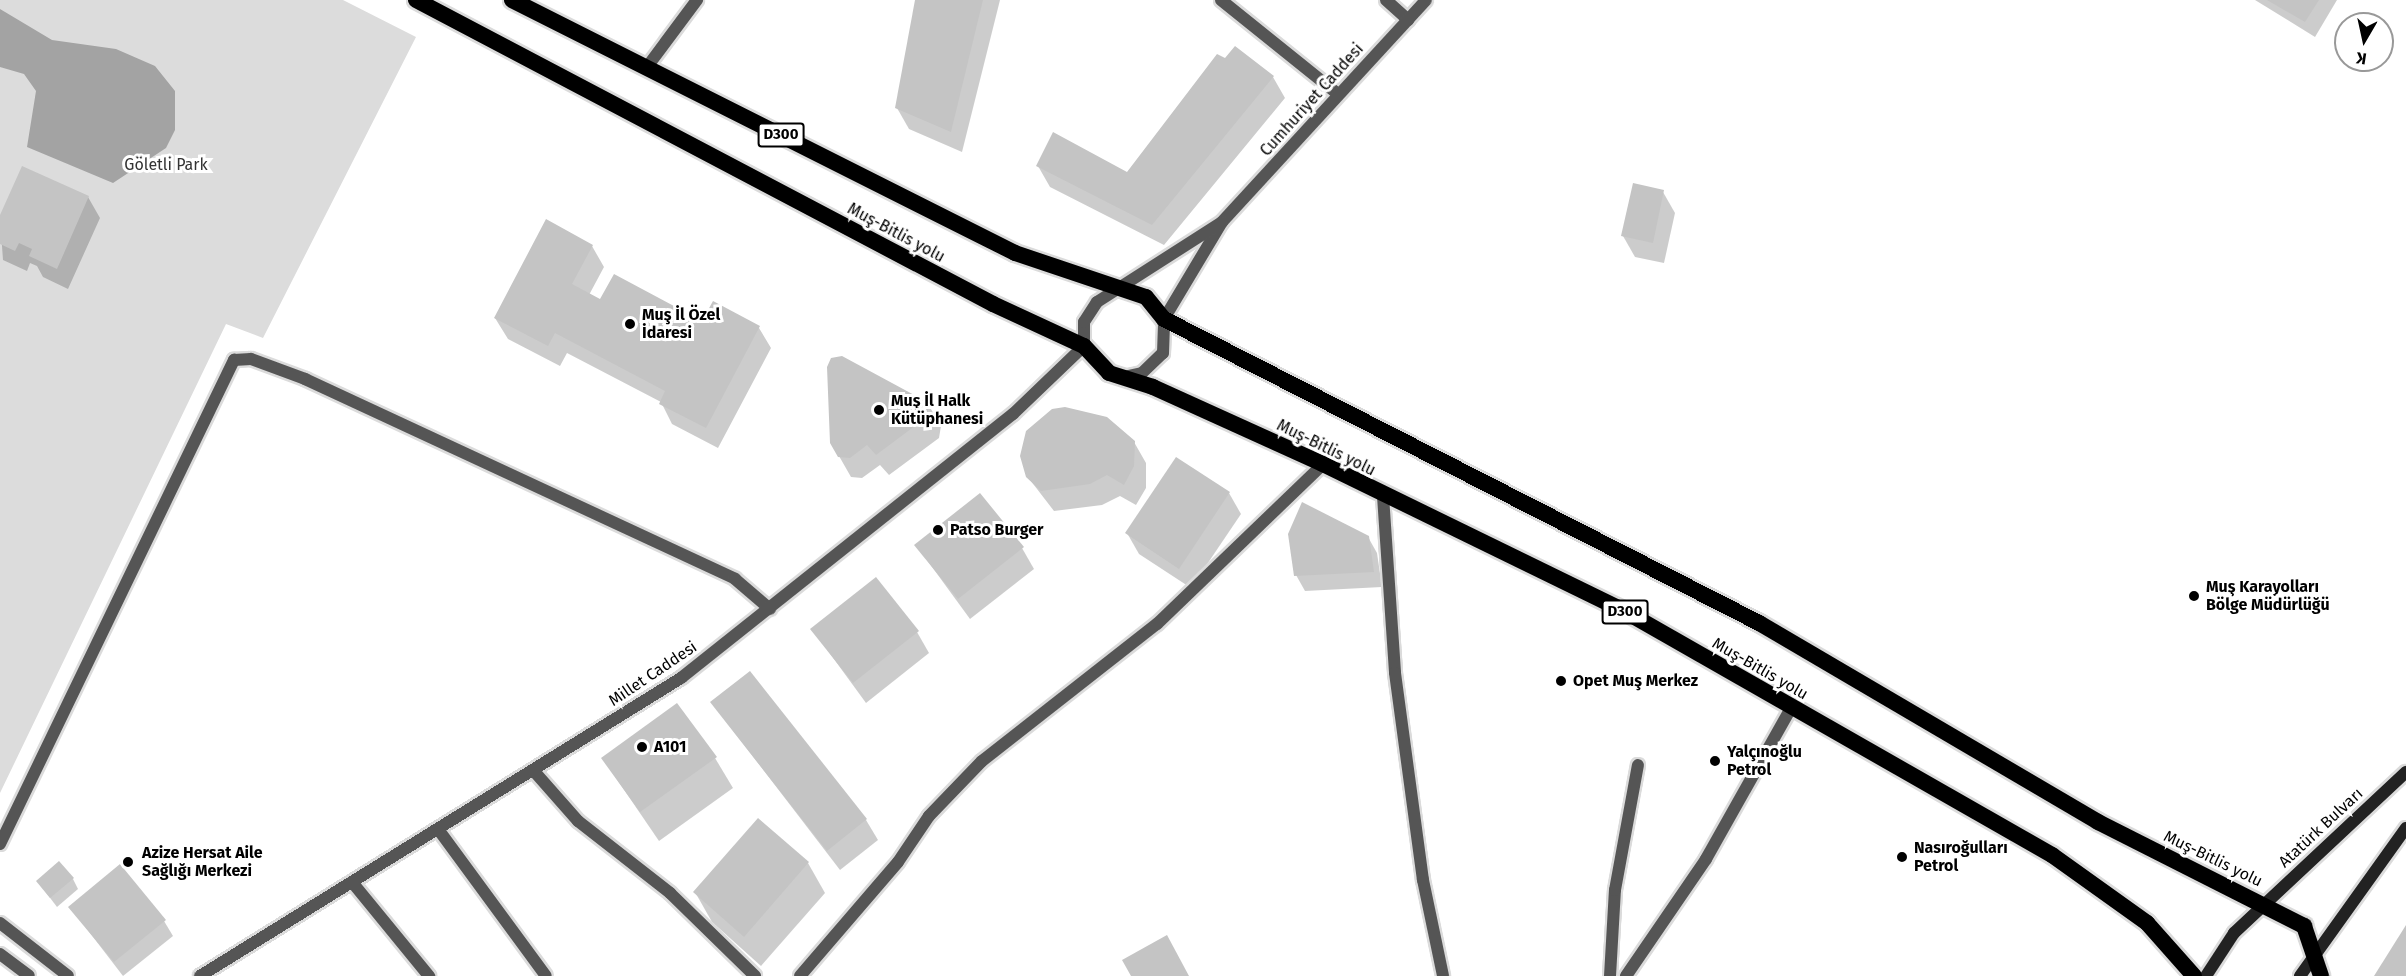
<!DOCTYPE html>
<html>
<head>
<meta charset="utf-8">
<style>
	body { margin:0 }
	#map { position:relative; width:2406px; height:976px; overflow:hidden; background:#fff; font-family:"Fira Sans",sans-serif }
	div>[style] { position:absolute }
	.green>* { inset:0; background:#dcdcdc }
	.water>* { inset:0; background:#a3a3a3 }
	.shadow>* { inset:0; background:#0003 }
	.building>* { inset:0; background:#c4c4c4 }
	.roads { filter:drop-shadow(2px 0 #dbdbdb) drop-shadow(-2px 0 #dbdbdb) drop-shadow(0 2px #dbdbdb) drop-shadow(0 -2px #dbdbdb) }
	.minor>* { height:12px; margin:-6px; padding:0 6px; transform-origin:6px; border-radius:6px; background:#555 }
	.tertiary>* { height:12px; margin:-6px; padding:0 6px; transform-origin:6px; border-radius:6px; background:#555 }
	.secondary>* { height:12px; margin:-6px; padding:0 6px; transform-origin:6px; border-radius:6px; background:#222 }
	.trunk>* { height:16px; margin:-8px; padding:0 8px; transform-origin:8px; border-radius:8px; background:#000 }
	.dots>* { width:16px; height:16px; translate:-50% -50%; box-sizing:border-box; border:3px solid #fff; border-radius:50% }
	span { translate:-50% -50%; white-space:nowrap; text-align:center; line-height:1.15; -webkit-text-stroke:6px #fff; paint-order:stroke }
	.shield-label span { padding:2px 4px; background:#fff; border:2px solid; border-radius:4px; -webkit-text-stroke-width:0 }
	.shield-label { font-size:15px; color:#000; font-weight:700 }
	.street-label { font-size:16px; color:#000 }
	.park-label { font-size:16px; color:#333 }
	.poi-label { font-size:16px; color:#000; font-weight:700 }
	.left { translate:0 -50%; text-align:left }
	.north { position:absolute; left:2334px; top:12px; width:60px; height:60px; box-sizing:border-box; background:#fff; border:2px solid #999; border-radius:50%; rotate:189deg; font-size:16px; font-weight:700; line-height:24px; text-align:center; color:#000 }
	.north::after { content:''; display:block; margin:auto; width:21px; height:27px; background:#000; clip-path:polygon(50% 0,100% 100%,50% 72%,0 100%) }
</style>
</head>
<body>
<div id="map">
	<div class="green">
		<div style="clip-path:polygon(0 0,343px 0,416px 37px,263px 338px,226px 324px,0 793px)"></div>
	</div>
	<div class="water">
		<div style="clip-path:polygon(0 9px,52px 40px,116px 49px,155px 66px,175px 91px,175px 130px,166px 148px,113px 183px,27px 147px,36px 91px,24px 74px,0 67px)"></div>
	</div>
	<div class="shadow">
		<div style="clip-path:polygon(917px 0,1000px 0,962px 152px,909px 129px,897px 108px)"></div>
		<div style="clip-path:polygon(2255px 0,2337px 0,2315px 37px)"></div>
		<div style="clip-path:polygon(1235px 48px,1273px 77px,1285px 98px,1164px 245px,1050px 187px,1038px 166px,1128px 174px)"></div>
		<div style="clip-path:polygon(1663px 192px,1675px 213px,1664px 263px,1635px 257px,1623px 236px)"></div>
		<div style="clip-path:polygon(88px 197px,100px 218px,68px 289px,43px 277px,37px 266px,30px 263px,27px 271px,3px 260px,0 218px)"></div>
		<div style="clip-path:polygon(592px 246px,604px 267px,589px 295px,601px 301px,703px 323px,713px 303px,759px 328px,771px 348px,718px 448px,672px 424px,661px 402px,567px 353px,560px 366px,508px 339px,495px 318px)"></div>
		<div style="clip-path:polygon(928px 404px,941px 426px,939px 438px,889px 475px,880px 465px,862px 478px,851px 477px,839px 456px)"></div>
		<div style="clip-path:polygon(1134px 442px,1146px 463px,1146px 488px,1136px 505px,1120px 496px,1102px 505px,1054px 511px,1027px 476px)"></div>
		<div style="clip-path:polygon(1229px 493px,1241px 514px,1191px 588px,1139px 554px,1127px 533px)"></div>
		<div style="clip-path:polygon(1368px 537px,1377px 553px,1382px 587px,1305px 591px,1296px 575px)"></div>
		<div style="clip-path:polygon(916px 545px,1022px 548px,1034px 569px,970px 619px)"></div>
		<div style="clip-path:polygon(812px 629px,917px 632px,929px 653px,866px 703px)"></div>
		<div style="clip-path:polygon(712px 703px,866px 820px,878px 840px,840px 870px)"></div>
		<div style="clip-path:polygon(715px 758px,733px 788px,659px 841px,603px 759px)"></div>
		<div style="clip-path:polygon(808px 863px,825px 893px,761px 966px,712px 922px,695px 892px)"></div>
		<div style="clip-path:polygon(73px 879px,78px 889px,57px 907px,38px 882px)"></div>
		<div style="clip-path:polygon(70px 907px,164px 921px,173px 936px,123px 976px)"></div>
	</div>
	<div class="building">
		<div style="clip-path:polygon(915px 0,983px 0,951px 132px,895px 108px)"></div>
		<div style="clip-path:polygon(2267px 0,2319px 0,2305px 22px)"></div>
		<div style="clip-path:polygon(1235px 46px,1274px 76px,1152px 225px,1036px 166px,1053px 132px,1127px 172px,1217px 54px,1225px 58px)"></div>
		<div style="clip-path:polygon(22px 166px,89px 196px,57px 269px,29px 256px,32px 249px,19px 243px,15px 251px,0 244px,0 215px)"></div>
		<div style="clip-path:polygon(1633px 183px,1664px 190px,1653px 243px,1621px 236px)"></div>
		<div style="clip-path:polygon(546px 219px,593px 245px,572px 284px,600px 299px,614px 274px,702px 321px,713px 301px,760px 326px,706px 428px,659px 404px,665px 391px,555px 333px,548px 346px,494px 318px)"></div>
		<div style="clip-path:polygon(842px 356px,929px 403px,927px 417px,876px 455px,867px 445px,850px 458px,838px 457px,830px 443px,827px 367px,831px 358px)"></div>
		<div style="clip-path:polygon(1065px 407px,1107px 417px,1135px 441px,1134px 466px,1124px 485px,1107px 475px,1090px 484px,1041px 491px,1026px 477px,1020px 456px,1026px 431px,1052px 409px)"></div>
		<div style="clip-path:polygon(1176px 457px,1230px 492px,1179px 569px,1125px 533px)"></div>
		<div style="clip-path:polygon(980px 493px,1024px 547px,958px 599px,914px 545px)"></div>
		<div style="clip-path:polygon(1302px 502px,1369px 536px,1374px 572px,1294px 576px,1288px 534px)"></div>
		<div style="clip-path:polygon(876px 577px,919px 631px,853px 683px,810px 629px)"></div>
		<div style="clip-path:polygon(750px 671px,867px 819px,827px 851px,710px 702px)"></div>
		<div style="clip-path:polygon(677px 703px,717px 757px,640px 812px,601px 758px)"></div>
		<div style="clip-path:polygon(758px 818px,809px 862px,744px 937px,693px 892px)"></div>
		<div style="clip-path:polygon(59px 861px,74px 878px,50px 898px,36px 881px)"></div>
		<div style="clip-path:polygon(120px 864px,166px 920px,114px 962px,68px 907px)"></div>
		<div style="clip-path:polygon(2406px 925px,2406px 976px,2374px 976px)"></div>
		<div style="clip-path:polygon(1167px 935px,1189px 976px,1131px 976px,1122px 960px)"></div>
	</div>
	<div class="roads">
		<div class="minor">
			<div style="left:1221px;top:0;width:150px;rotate:38.8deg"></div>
			<div style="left:1386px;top:0;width:30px;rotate:42deg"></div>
			<div style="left:647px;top:67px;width:84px;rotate:-53.3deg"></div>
			<div style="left:1383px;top:496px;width:177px;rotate:86.1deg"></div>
			<div style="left:1395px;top:673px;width:209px;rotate:82.3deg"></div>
			<div style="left:1423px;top:880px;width:98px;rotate:78.2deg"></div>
			<div style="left:533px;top:770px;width:68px;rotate:48.6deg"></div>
			<div style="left:578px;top:821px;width:117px;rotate:38deg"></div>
			<div style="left:670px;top:893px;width:119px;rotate:44.3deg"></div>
			<div style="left:438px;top:829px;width:182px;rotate:53.7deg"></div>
			<div style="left:0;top:844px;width:538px;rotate:-64.2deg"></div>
			<div style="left:234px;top:360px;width:17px;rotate:-3deg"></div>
			<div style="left:251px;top:359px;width:58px;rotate:20.3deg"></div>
			<div style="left:305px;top:379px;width:474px;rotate:24.9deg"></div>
			<div style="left:735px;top:579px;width:46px;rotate:40.6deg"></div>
			<div style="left:352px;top:882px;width:122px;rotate:50.7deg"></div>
			<div style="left:0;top:923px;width:86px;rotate:37.9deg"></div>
			<div style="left:0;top:954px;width:36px;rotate:37deg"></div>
			<div style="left:800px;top:976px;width:150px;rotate:-49.3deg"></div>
			<div style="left:898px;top:862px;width:55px;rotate:-56deg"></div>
			<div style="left:929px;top:816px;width:76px;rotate:-46.1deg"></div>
			<div style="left:982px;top:761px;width:222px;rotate:-38.1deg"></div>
			<div style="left:1157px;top:624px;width:231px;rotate:-43.9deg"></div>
			<div style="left:1610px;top:976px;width:86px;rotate:-86.7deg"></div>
			<div style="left:1615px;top:890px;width:127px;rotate:-79.6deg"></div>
			<div style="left:1626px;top:976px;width:142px;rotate:-55.6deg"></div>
			<div style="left:1706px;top:859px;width:173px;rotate:-60.6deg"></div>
		</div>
		<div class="tertiary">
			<div style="left:1128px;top:376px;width:14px;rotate:-12deg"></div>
			<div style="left:1142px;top:373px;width:29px;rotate:-44deg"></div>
			<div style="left:1163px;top:353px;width:34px;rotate:-88deg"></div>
			<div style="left:1164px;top:319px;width:113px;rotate:-59.1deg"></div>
			<div style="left:1222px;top:222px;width:301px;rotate:-47.4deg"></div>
			<div style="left:200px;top:976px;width:566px;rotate:-31.78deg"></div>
			<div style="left:681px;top:678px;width:424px;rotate:-38.5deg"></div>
			<div style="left:1013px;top:414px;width:98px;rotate:-43.8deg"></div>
			<div style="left:1084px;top:346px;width:24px;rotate:-90deg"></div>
			<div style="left:1084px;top:322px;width:24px;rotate:-57deg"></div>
			<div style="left:1097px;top:302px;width:148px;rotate:-32.6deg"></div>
		</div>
		<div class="secondary">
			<div style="left:2206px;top:976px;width:51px;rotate:-56.9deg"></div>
			<div style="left:2234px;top:933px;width:236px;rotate:-43.1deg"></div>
			<div style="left:2300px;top:976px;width:182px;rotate:-54.4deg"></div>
		</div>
		<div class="trunk">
			<div style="left:416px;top:0;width:652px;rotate:27.78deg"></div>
			<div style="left:993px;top:304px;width:100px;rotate:24.8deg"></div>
			<div style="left:1084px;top:346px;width:37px;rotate:47deg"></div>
			<div style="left:1109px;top:373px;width:46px;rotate:17.7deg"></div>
			<div style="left:1153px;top:387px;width:187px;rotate:24.4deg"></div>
			<div style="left:1323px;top:464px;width:337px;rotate:26deg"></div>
			<div style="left:1626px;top:612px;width:490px;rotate:29.7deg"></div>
			<div style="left:2052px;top:855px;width:117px;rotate:35.6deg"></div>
			<div style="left:2147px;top:923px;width:71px;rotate:48.4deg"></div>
			<div style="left:512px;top:0;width:563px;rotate:26.7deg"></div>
			<div style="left:1015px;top:253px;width:138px;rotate:18.6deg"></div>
			<div style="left:1146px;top:297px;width:28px;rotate:51deg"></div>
			<div style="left:1164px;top:319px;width:668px;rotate:27.06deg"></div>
			<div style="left:1759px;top:623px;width:393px;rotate:30.4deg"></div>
			<div style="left:2098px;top:822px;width:231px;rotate:26.8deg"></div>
			<div style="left:2304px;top:926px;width:53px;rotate:71.2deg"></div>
		</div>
	</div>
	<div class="dots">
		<div style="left:630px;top:324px;background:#000"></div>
		<div style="left:879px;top:410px;background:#000"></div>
		<div style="left:938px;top:530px;background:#000"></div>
		<div style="left:2194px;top:596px;background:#000"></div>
		<div style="left:1561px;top:681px;background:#000"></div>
		<div style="left:642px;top:747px;background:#000"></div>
		<div style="left:1715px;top:761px;background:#000"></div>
		<div style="left:1902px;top:857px;background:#000"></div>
		<div style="left:128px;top:862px;background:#000"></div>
	</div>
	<div class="shield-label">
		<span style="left:781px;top:135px">D300</span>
		<span style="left:1625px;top:612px">D300</span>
	</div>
	<div class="street-label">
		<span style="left:1312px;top:100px;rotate:-48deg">Cumhuriyet Caddesi</span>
		<span style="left:896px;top:233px;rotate:28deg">Muş-Bitlis yolu</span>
		<span style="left:1326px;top:448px;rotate:26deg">Muş-Bitlis yolu</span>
		<span style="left:1760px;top:669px;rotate:30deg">Muş-Bitlis yolu</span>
		<span style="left:653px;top:674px;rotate:-34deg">Millet Caddesi</span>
		<span style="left:2321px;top:828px;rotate:-43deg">Atatürk Bulvarı</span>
		<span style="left:2213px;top:859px;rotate:26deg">Muş-Bitlis yolu</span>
	</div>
	<div class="park-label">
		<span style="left:166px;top:165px">Göletli Park</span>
	</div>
	<div class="poi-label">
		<span class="left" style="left:642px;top:324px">Muş İl Özel<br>İdaresi</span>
		<span class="left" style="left:891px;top:410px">Muş İl Halk<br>Kütüphanesi</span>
		<span class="left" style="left:950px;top:530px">Patso Burger</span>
		<span class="left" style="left:2206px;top:596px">Muş Karayolları<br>Bölge Müdürlüğü</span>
		<span class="left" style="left:1573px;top:681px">Opet Muş Merkez</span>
		<span class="left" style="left:654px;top:747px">A101</span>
		<span class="left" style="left:1727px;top:761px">Yalçınoğlu<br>Petrol</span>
		<span class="left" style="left:1914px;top:857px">Nasıroğulları<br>Petrol</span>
		<span class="left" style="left:142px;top:862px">Azize Hersat Aile<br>Sağlığı Merkezi</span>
	</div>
	<div class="north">K</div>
</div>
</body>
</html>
